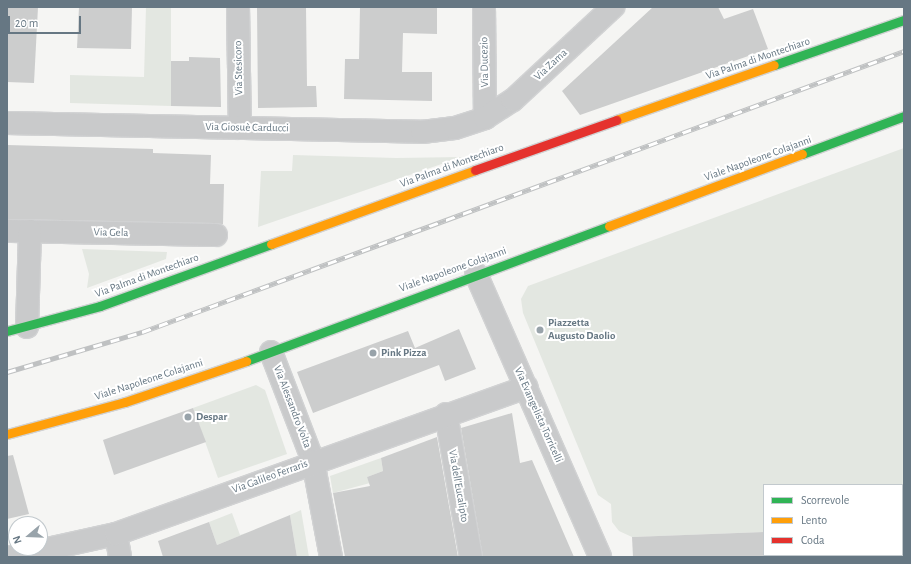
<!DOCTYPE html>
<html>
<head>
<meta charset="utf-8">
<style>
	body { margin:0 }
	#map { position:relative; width:911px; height:564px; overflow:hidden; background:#f5f5f3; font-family:"Alegreya Sans",sans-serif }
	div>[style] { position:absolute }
	.green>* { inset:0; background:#e3e7e1 }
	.building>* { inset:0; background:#cccdcd }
	.roads { filter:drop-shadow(1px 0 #d1d2d3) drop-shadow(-1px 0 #d1d2d3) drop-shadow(0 1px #d1d2d3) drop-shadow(0 -1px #d1d2d3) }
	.street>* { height:22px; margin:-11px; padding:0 11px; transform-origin:11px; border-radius:11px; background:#c9cacb }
	.fast>* { height:9px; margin:-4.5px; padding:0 4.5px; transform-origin:4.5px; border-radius:4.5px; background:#30b455 }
	.slow>* { height:9px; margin:-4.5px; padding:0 4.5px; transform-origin:4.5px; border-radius:4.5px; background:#ff9f0a }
	.jam>* { height:9px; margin:-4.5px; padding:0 4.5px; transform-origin:4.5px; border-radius:4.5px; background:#e5322d }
	.rail>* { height:4.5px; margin-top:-2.25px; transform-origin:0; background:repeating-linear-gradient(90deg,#fff 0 9px,#bfc1c2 0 18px); box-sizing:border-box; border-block:1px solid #bfc1c2 }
	.dots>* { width:11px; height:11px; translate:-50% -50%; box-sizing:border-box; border:2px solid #fff; border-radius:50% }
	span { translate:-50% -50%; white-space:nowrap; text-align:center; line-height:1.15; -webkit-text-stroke:4px #fff; paint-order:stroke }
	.street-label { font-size:11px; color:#667783 }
	.poi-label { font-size:11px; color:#667783; font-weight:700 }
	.left { translate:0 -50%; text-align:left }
	.frame { position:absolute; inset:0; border:8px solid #667783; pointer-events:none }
	.legend { position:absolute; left:763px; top:484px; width:140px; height:72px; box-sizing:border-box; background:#fff; border:1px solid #c2c9cd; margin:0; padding:5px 7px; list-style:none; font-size:12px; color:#667783 }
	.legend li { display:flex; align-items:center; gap:8px; height:20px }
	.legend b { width:20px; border:1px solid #c2c9cd }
	.north { position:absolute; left:8px; top:516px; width:40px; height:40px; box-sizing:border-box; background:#fff; border:1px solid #c2c9cd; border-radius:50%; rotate:251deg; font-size:11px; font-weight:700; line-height:16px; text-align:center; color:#667783 }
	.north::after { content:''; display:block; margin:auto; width:14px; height:18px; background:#98a3aa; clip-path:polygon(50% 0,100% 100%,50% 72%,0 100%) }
	.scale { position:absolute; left:8px; top:16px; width:73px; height:18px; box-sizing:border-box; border:2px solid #667783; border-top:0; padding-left:5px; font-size:12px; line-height:14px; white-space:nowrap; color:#667783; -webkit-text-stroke:3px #fff; paint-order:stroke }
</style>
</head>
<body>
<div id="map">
	<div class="green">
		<div style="clip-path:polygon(146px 7px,171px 7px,171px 106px,70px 103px,70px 75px,144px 77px)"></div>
		<div style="clip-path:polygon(904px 148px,904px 528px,902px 485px,764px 485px,764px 532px,632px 537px,619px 531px,612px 522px,611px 504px,598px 495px,523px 313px,521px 299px,528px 286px)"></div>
		<div style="clip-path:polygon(293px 155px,396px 158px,462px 157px,258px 227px,261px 171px,292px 171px)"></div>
		<div style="clip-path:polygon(82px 249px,167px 252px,166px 259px,87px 288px,89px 274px)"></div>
		<div style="clip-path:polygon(256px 385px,265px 390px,287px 454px,218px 478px,193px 408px)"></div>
		<div style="clip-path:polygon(381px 458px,383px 471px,367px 477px,370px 483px,333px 493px,330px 476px)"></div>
		<div style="clip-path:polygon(301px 510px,309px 557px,297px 557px,290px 515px)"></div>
		<div style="clip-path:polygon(232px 513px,240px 535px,249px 532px,217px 545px,209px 522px)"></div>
	</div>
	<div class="building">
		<div style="clip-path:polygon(7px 7px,38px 7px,34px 83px,7px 82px)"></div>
		<div style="clip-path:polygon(79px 7px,132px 7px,131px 49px,77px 48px)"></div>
		<div style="clip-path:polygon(257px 7px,306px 7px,307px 86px,316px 86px,317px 107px,258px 108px)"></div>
		<div style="clip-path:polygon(360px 7px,437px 7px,437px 34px,403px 33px,402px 72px,432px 72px,432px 101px,344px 99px,345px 59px,359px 59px)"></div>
		<div style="clip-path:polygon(653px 7px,718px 7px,724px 19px,753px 9px,768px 49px,580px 115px,562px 91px)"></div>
		<div style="clip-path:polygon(189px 57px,220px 58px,221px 107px,171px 106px,171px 61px,189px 61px)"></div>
		<div style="clip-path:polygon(7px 145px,153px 149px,153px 153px,211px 155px,210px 184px,224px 184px,223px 224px,7px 219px)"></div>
		<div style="clip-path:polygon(459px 329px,476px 369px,445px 381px,439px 365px,313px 413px,297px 372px,408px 331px,415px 348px)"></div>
		<div style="clip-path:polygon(193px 408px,206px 442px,114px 475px,103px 440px)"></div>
		<div style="clip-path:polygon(512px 413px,520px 463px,532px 460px,574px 557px,483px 557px,461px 428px)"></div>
		<div style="clip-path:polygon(437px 437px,458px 557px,345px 557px,333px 493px,370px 486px,367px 477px,383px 471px,381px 458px)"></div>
		<div style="clip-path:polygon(13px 455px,29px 514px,7px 519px,7px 456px)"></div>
		<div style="clip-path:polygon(290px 515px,297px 557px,163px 557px,158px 541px,209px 522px,217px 545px)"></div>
		<div style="clip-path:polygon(764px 532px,764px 557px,633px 557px,632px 537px)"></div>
	</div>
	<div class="roads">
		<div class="street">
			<div style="left:238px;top:7px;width:121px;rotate:89.1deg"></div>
			<div style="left:484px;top:7px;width:111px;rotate:89.5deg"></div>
			<div style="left:7px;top:123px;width:415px;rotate:1.2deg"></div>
			<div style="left:422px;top:132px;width:33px;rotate:-7deg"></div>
			<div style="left:455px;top:128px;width:32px;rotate:-18deg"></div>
			<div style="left:485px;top:118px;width:33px;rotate:-33deg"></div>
			<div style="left:513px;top:100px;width:137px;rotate:-42.9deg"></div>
			<div style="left:7px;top:231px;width:209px;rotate:1.1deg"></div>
			<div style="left:476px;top:274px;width:309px;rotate:66.3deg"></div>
			<div style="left:27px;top:327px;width:96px;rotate:-88.2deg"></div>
			<div style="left:271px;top:352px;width:117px;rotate:68.9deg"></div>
			<div style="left:313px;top:461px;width:98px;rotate:79.4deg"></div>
			<div style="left:446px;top:414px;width:145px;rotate:80.1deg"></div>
			<div style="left:116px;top:534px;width:23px;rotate:80deg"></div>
			<div style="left:11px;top:557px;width:107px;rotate:-12.4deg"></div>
			<div style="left:116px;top:534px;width:436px;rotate:-19.7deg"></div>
		</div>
		<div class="fast">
			<div style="left:774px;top:65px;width:138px;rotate:-19.1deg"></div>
			<div style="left:802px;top:154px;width:109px;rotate:-20.4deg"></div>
			<div style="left:7px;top:331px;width:96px;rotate:-15deg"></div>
			<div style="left:100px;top:306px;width:182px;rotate:-19.9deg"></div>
			<div style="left:246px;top:361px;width:387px;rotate:-20.4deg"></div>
		</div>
		<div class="slow">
			<div style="left:616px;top:120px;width:167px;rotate:-19.2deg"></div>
			<div style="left:609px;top:226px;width:206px;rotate:-20.5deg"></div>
			<div style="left:271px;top:244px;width:217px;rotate:-19.9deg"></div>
			<div style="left:7px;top:434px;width:122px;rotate:-15.2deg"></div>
			<div style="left:125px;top:402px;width:128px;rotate:-18.7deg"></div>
		</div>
		<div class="jam">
			<div style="left:475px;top:170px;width:150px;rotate:-19.5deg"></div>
		</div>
	</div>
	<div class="rail">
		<div style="left:7px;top:372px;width:141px;rotate:-16.5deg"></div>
		<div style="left:142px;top:332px;width:812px;rotate:-20.24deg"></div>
	</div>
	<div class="dots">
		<div style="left:540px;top:330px;background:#98a3aa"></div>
		<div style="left:373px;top:353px;background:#98a3aa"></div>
		<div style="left:188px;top:417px;background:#98a3aa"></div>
	</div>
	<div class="street-label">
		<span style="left:758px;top:59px;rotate:-19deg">Via Palma di Montechiaro</span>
		<span style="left:485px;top:62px;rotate:-91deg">Via Ducezio</span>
		<span style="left:551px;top:65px;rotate:-43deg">Via Zama</span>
		<span style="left:239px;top:68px;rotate:-91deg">Via Stesicoro</span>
		<span style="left:247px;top:128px;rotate:1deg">Via Giosuè Carducci</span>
		<span style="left:758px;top:159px;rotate:-20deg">Viale Napoleone Colajanni</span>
		<span style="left:452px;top:166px;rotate:-20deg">Via Palma di Montechiaro</span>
		<span style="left:111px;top:233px;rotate:1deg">Via Gela</span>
		<span style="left:453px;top:270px;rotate:-20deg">Viale Napoleone Colajanni</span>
		<span style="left:147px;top:276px;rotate:-20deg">Via Palma di Montechiaro</span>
		<span style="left:149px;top:380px;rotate:-18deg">Viale Napoleone Colajanni</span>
		<span style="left:292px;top:407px;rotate:69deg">Via Alessandro Volta</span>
		<span style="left:538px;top:415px;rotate:66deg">Via Evangelista Torricelli</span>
		<span style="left:270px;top:477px;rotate:-20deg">Via Galileo Ferraris</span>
		<span style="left:458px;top:486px;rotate:80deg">Via dell'Eucalipto</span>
	</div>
	<div class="poi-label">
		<span class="left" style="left:548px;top:330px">Piazzetta<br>Augusto Daolio</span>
		<span class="left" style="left:381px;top:353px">Pink Pizza</span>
		<span class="left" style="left:196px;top:417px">Despar</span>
	</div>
	<div class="frame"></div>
	<ul class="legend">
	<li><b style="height:5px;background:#30b455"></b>Scorrevole</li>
	<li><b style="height:5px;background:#ff9f0a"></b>Lento</li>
	<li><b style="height:5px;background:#e5322d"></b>Coda</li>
	</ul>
	<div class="north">N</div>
	<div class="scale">20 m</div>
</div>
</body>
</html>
